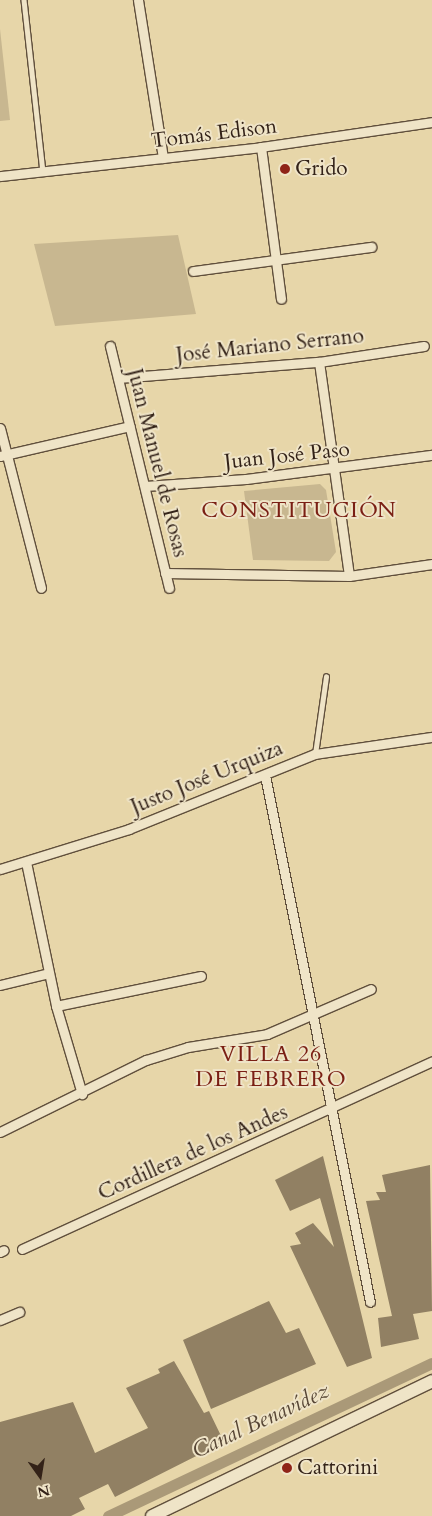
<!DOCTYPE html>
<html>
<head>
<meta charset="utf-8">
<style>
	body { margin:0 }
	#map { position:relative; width:432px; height:1516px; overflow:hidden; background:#e7d6a9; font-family:Cardo,serif }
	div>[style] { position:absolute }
	.green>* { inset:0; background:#c8b790 }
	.canal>* { height:11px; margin:-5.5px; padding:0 5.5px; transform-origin:5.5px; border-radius:5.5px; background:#aa9978 }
	.building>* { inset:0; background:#918063 }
	.roads { filter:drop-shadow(1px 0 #604f3c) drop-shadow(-1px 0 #604f3c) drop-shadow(0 1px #604f3c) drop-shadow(0 -1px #604f3c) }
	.service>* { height:4.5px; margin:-2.25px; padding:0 2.25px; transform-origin:2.25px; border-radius:2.25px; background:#efe4c7 }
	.minor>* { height:9px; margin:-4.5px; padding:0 4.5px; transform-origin:4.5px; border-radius:4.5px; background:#efe4c7 }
	.secondary>* { height:12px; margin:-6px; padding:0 6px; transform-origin:6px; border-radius:6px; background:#efe4c7 }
	.dots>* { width:14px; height:14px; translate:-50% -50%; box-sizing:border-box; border:2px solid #efe4c7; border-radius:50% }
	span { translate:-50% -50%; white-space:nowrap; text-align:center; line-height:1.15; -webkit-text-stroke:4px #efe4c7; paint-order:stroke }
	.street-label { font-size:21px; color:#332218 }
	.poi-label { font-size:21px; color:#332218 }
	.left { translate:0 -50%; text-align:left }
	.neighbourhood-label { font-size:22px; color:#7a1f14; letter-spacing:1px }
	.water-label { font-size:22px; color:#574635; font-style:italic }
	.north { position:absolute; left:15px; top:1451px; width:50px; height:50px; -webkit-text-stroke:4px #efe4c7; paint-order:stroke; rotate:167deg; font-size:14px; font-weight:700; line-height:20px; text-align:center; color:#332218 }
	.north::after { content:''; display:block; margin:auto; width:18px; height:22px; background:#332218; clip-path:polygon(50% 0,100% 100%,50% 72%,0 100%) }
</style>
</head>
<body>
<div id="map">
	<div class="green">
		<div style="clip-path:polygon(0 29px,10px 120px,0 121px)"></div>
		<div style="clip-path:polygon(178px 235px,196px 314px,55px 326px,34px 244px)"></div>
		<div style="clip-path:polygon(320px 484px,326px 490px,336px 552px,329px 561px,253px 560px,244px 491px)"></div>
	</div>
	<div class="canal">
		<div style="left:108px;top:1516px;width:358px;rotate:-25.3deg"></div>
	</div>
	<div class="building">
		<div style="clip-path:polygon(323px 1156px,372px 1358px,347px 1367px,290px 1246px,301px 1244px,295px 1233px,313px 1223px,334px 1247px,320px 1198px,290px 1211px,275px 1180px)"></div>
		<div style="clip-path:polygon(430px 1165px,432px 1311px,413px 1314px,419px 1339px,381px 1347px,378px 1318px,392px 1316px,366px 1201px,380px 1200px,376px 1192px,386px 1192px,382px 1175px)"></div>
		<div style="clip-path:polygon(269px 1301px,286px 1333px,299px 1328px,316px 1364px,211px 1409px,183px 1340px)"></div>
		<div style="clip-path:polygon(174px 1361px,204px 1413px,209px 1411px,224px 1442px,115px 1497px,108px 1484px,79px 1498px,85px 1509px,71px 1516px,0 1516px,0 1422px,73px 1402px,95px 1453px,148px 1428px,126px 1388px,160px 1373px,158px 1369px)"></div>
	</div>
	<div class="roads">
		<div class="service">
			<div style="left:24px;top:0;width:172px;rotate:83.7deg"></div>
			<div style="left:315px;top:754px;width:78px;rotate:-81.9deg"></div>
		</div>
		<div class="minor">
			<div style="left:138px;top:0;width:160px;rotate:81deg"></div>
			<div style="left:261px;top:147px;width:153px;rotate:82.5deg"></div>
			<div style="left:0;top:176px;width:263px;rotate:-6.3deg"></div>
			<div style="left:261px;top:147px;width:173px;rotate:-8.3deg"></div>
			<div style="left:193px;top:271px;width:180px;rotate:-7.7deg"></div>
			<div style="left:110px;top:346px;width:249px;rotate:76.3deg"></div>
			<div style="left:319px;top:362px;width:216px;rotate:82deg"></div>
			<div style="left:118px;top:378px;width:202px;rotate:-4.6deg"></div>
			<div style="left:319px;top:362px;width:106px;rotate:-8.7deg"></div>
			<div style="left:0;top:428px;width:165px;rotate:75.6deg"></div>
			<div style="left:0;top:456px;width:133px;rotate:-13deg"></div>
			<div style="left:145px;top:486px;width:101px;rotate:-4deg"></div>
			<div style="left:246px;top:479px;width:188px;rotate:-7.4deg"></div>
			<div style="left:165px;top:573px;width:184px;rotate:0.9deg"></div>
			<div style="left:349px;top:576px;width:84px;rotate:-8.2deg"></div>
			<div style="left:265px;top:775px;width:537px;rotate:78.73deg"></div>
			<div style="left:26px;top:862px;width:147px;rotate:78.2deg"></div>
			<div style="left:56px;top:1006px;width:92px;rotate:73.5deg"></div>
			<div style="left:0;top:869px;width:135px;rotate:-17.2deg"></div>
			<div style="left:129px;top:829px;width:201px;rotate:-22deg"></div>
			<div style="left:315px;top:754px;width:118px;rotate:-8.3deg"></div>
			<div style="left:0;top:985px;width:50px;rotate:-13.8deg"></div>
			<div style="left:56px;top:1006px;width:148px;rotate:-11.7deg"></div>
			<div style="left:0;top:1132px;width:163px;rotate:-26.3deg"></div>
			<div style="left:146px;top:1060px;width:44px;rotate:-17.2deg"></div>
			<div style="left:188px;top:1047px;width:80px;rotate:-9.3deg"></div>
			<div style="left:267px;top:1034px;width:113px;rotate:-23.4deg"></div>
			<div style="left:22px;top:1249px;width:451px;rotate:-24.6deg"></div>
			<div style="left:0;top:1252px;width:4px;rotate:-27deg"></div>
			<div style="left:0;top:1320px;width:21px;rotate:-23deg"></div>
		</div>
		<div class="secondary">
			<div style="left:152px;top:1516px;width:311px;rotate:-25.7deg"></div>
		</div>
	</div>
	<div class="dots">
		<div style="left:285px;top:169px;background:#8f2418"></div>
		<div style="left:287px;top:1468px;background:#8f2418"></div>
	</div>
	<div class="street-label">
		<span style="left:214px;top:134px;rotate:-7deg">Tomás Edison</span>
		<span style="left:270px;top:346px;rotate:-6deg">José Mariano Serrano</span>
		<span style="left:287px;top:456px;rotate:-6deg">Juan José Paso</span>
		<span style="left:157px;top:463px;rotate:76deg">Juan Manuel de Rosas</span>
		<span style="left:207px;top:778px;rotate:-22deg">Justo José Urquiza</span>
		<span style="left:193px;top:1153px;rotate:-24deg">Cordillera de los Andes</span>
	</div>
	<div class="poi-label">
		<span class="left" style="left:295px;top:169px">Grido</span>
		<span class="left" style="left:297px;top:1468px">Cattorini</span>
	</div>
	<div class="neighbourhood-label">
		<span style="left:299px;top:511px">CONSTITUCIÓN</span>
		<span style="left:271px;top:1067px">VILLA 26<br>DE FEBRERO</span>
	</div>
	<div class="water-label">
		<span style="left:261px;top:1421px;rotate:-25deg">Canal Benavídez</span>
	</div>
	<div class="north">N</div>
</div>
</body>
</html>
